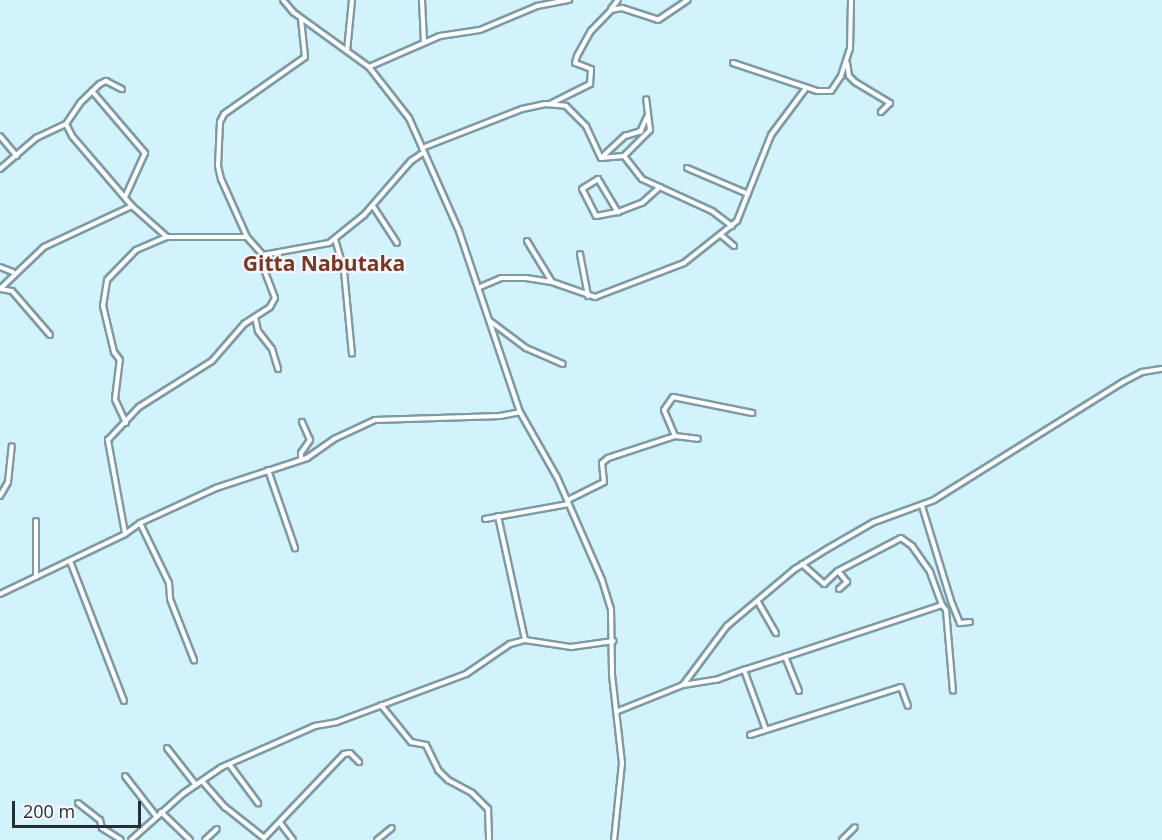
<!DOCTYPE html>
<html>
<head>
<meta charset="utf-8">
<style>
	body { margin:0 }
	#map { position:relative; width:1162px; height:840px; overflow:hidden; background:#d2f2fc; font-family:"Open Sans",sans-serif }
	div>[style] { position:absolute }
	.roads { filter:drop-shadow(2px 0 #7d9ba4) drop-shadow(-2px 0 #7d9ba4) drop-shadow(0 2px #7d9ba4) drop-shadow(0 -2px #7d9ba4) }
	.minor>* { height:4px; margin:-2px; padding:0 2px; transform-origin:2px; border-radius:2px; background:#fff }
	span { translate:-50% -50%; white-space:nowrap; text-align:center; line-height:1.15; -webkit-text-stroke:4.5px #f4fafc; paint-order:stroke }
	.quarter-label { font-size:21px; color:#7b3726; font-weight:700 }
	.scale { position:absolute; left:12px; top:801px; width:129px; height:27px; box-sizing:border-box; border:3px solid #232f33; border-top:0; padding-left:8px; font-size:18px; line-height:21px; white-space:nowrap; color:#232f33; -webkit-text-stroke:4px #f4fafc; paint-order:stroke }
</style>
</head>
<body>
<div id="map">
	<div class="roads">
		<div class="minor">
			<div style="left:283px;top:0;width:16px;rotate:50deg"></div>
			<div style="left:293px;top:12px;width:94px;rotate:35.9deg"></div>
			<div style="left:369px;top:67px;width:65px;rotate:51.9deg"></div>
			<div style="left:409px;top:118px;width:124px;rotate:66.1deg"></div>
			<div style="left:459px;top:231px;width:191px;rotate:71.4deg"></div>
			<div style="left:520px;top:412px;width:75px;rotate:60.4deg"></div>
			<div style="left:557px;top:477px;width:112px;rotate:66.4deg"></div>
			<div style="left:602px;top:580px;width:30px;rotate:73deg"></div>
			<div style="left:611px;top:609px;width:66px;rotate:89.1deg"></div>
			<div style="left:612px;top:675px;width:89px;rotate:83.5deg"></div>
			<div style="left:622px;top:763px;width:77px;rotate:95.9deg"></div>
			<div style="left:422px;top:0;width:42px;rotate:87.3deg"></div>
			<div style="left:611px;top:9px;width:11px;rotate:-52deg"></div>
			<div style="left:347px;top:51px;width:51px;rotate:-84.4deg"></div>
			<div style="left:733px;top:63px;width:89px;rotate:18.4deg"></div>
			<div style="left:817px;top:91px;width:14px"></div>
			<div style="left:831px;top:91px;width:18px;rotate:-56deg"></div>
			<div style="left:841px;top:76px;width:28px;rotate:-72deg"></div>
			<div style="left:850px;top:49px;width:49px;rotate:-88.8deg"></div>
			<div style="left:847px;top:63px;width:13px;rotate:81deg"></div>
			<div style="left:849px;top:76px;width:8px;rotate:45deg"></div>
			<div style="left:855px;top:82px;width:41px;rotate:31deg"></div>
			<div style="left:890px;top:103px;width:13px;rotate:135deg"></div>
			<div style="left:369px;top:67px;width:77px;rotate:-23.6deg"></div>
			<div style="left:440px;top:36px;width:40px;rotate:-8.5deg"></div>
			<div style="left:480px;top:30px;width:62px;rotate:-22.8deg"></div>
			<div style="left:537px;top:6px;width:33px;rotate:-11deg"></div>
			<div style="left:92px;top:91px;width:82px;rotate:49.5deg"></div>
			<div style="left:145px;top:153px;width:48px;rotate:114.4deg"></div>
			<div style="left:550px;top:104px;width:45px;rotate:-26.6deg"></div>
			<div style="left:590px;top:84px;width:15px;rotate:-86deg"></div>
			<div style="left:591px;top:69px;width:17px;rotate:-159deg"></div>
			<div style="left:575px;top:63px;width:7px;rotate:-74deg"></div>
			<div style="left:577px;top:56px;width:29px;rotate:-61deg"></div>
			<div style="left:591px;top:31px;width:29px;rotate:-46deg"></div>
			<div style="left:611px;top:10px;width:11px;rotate:-10deg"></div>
			<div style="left:622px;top:8px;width:38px;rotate:18deg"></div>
			<div style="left:658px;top:20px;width:36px;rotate:-34deg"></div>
			<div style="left:66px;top:124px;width:13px;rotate:63deg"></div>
			<div style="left:72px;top:136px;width:92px;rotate:49.4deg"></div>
			<div style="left:132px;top:206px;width:47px;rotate:41.5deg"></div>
			<div style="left:640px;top:132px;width:17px;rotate:-65deg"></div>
			<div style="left:0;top:136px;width:26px;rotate:50deg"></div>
			<div style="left:422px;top:148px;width:107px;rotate:-21.3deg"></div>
			<div style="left:522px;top:109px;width:24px;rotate:-12deg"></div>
			<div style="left:545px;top:104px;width:21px;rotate:5deg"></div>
			<div style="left:566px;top:106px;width:28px;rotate:45deg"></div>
			<div style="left:586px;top:126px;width:35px;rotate:65deg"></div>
			<div style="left:601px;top:158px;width:23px;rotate:-5deg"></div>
			<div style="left:624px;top:156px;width:29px;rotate:52deg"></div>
			<div style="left:642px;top:179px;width:77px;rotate:24.6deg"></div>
			<div style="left:712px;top:211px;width:25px;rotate:37deg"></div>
			<div style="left:624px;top:156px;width:37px;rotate:-45deg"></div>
			<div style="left:650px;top:130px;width:31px;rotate:-97deg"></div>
			<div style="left:601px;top:158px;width:33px;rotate:-43deg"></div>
			<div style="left:625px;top:136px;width:17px;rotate:-17deg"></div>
			<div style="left:687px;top:168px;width:66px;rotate:23.1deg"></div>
			<div style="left:0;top:169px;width:48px;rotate:-40.7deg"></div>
			<div style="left:36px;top:138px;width:33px;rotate:-25deg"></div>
			<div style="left:66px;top:124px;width:25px;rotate:-56deg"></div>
			<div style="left:80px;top:103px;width:28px;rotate:-44deg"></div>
			<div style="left:100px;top:84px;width:7px;rotate:-27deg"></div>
			<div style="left:106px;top:81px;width:18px;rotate:27deg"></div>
			<div style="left:373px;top:206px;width:44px;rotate:57deg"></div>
			<div style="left:617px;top:212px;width:21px;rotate:169deg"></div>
			<div style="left:596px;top:216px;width:30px;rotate:-117deg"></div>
			<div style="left:582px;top:189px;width:19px;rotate:-32deg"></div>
			<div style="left:598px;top:179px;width:39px;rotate:59deg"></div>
			<div style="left:618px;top:212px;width:26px;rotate:-21deg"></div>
			<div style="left:642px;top:203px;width:24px;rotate:-42deg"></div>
			<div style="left:721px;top:235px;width:17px;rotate:40deg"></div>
			<div style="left:335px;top:239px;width:33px;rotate:74deg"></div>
			<div style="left:344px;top:271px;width:83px;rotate:84.5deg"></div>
			<div style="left:527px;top:241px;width:48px;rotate:58.6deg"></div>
			<div style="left:580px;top:254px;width:43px;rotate:79.2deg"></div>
			<div style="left:263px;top:255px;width:24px;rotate:-132deg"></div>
			<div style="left:247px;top:237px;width:64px;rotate:-114.1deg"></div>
			<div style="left:221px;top:179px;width:13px;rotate:-103deg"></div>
			<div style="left:218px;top:166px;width:44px;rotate:-87.4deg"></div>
			<div style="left:220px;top:122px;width:9px;rotate:-63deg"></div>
			<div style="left:224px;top:114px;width:99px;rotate:-35.1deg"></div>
			<div style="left:305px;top:57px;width:38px;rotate:-96deg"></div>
			<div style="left:263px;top:255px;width:67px;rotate:-10.3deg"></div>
			<div style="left:329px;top:243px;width:45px;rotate:-38.7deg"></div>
			<div style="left:364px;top:215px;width:72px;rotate:-49deg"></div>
			<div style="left:411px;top:161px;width:14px;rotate:-34deg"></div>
			<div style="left:0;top:267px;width:14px;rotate:21deg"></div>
			<div style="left:480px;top:287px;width:23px;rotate:-23deg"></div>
			<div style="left:501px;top:278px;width:25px"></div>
			<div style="left:526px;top:278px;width:26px;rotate:9deg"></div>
			<div style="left:552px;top:282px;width:46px;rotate:19.2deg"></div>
			<div style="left:595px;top:297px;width:95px;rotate:-20.9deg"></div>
			<div style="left:684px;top:263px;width:68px;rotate:-38.4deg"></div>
			<div style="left:737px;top:221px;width:92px;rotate:-68.4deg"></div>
			<div style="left:771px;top:135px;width:59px;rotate:-53.3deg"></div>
			<div style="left:0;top:289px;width:61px;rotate:-43.7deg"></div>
			<div style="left:44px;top:247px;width:97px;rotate:-25deg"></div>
			<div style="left:1px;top:289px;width:11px;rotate:10deg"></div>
			<div style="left:12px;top:291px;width:58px;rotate:49.2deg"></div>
			<div style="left:255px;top:317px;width:14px;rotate:78deg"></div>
			<div style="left:258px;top:331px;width:23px;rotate:52deg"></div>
			<div style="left:272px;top:349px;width:21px;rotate:73deg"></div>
			<div style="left:490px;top:321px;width:45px;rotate:36.9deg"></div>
			<div style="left:526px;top:348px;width:40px;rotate:23.4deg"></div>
			<div style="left:126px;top:423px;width:26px;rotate:-115deg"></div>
			<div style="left:115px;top:399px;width:39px;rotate:-83deg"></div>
			<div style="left:120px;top:360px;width:10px;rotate:-127deg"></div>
			<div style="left:114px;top:352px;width:47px;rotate:-103.4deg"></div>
			<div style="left:103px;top:306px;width:26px;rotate:-81deg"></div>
			<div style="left:107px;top:280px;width:42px;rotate:-46deg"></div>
			<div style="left:136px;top:250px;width:34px;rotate:-23deg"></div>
			<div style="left:167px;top:237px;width:80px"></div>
			<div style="left:675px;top:436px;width:28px;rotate:-113deg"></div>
			<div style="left:664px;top:410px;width:16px;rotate:-55deg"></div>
			<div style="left:673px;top:397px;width:81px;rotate:11.4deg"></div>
			<div style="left:301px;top:460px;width:7px;rotate:-90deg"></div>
			<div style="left:301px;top:453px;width:16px;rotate:-55deg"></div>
			<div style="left:310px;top:440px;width:20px;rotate:-114deg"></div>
			<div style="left:268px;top:470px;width:83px;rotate:70.9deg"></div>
			<div style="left:0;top:496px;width:16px;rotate:-60deg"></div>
			<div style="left:8px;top:482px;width:36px;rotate:-84deg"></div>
			<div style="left:568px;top:500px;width:40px;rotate:-26.6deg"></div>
			<div style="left:604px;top:482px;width:19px;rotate:-96deg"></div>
			<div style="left:602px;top:463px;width:8px;rotate:-40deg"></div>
			<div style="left:608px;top:458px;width:71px;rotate:-18.2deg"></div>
			<div style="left:675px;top:436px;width:23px;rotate:7deg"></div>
			<div style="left:922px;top:506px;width:99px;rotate:73deg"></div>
			<div style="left:951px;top:601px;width:24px;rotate:68deg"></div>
			<div style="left:960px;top:623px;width:10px;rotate:-6deg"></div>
			<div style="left:498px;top:516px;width:127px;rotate:77.7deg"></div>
			<div style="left:485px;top:519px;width:85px;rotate:-10.1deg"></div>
			<div style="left:36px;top:521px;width:56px;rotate:90deg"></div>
			<div style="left:140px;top:523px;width:67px;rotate:64.2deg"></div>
			<div style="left:169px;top:583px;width:16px;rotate:86deg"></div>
			<div style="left:170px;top:599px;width:66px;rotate:68.5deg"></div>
			<div style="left:125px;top:533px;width:95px;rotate:-100.4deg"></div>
			<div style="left:108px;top:440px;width:45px;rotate:-46.8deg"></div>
			<div style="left:139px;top:407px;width:86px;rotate:-32.2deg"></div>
			<div style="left:212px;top:361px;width:49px;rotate:-49.1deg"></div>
			<div style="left:244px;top:324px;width:31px;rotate:-33deg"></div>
			<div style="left:270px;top:307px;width:10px;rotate:-61deg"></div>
			<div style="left:275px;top:298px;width:39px;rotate:-111deg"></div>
			<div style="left:261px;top:262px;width:7px;rotate:-74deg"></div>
			<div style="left:70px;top:561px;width:150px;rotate:68.9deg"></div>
			<div style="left:802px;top:564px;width:30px;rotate:42deg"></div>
			<div style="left:824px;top:584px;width:19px;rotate:-43deg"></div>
			<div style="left:839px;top:589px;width:11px;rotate:-41deg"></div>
			<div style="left:847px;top:582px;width:14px;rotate:-129deg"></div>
			<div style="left:838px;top:571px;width:71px;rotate:-27.6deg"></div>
			<div style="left:901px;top:538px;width:14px;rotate:36deg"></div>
			<div style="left:912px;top:546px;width:32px;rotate:55deg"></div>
			<div style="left:930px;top:572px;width:35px;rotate:70deg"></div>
			<div style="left:0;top:594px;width:139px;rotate:-25.6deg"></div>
			<div style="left:125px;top:534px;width:19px;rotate:-36deg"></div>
			<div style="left:140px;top:523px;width:84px;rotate:-24.7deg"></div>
			<div style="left:216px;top:488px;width:96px;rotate:-18.2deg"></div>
			<div style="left:307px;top:458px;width:33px;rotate:-35deg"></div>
			<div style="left:334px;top:439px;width:45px;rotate:-24.9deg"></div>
			<div style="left:375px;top:420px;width:125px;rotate:-1.8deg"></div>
			<div style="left:500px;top:416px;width:20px;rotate:-11deg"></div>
			<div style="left:758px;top:602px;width:36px;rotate:60deg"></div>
			<div style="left:683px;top:685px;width:33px;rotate:-9deg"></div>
			<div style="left:716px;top:680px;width:30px;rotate:-20deg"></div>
			<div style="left:799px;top:691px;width:37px;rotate:-112deg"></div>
			<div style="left:785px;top:657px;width:165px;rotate:-18.3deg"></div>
			<div style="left:942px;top:605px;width:6px;rotate:51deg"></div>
			<div style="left:946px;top:610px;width:81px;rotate:85.1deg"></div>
			<div style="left:381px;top:705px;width:48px;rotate:51deg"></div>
			<div style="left:411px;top:742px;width:15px;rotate:11deg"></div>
			<div style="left:426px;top:745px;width:28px;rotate:64deg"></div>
			<div style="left:438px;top:770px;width:14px;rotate:45deg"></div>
			<div style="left:448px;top:780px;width:27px;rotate:28deg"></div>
			<div style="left:472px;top:793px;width:23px;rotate:45deg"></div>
			<div style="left:488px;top:809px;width:31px;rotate:88deg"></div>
			<div style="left:618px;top:711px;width:70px;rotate:-21.8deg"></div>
			<div style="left:683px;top:685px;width:74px;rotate:-53.3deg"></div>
			<div style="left:727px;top:626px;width:89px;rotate:-40deg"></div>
			<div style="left:795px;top:569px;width:38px;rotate:-32deg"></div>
			<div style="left:827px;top:549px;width:54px;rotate:-29.9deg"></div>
			<div style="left:874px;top:522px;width:64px;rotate:-20.1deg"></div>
			<div style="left:934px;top:500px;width:223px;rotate:-32deg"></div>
			<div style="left:1123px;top:382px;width:21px;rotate:-28deg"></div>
			<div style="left:1142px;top:372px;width:20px;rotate:-9deg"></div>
			<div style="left:766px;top:730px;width:64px;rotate:-110.1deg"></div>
			<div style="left:744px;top:670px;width:43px;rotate:-17.6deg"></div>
			<div style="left:750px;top:735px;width:158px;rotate:-17.6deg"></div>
			<div style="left:901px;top:687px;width:20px;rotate:70deg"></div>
			<div style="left:167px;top:748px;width:47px;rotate:51.9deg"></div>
			<div style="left:229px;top:764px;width:49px;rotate:53.4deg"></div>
			<div style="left:125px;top:776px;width:51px;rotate:52.2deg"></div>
			<div style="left:202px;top:781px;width:35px;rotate:49deg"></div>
			<div style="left:225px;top:807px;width:50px;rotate:38.5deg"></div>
			<div style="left:264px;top:838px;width:116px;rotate:-46.4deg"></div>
			<div style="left:344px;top:754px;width:6px;rotate:-9deg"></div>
			<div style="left:350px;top:753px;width:13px;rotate:45deg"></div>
			<div style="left:78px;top:803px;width:28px;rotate:38deg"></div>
			<div style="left:100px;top:820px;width:8px;rotate:76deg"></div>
			<div style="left:102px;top:828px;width:22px;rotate:32deg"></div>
			<div style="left:161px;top:812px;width:40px;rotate:44deg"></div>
			<div style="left:281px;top:824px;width:20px;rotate:53deg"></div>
			<div style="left:131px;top:840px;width:71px;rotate:-41.6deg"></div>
			<div style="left:184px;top:793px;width:46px;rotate:-34.4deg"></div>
			<div style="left:222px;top:767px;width:102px;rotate:-23.8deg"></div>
			<div style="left:315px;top:726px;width:22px;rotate:-10deg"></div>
			<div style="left:337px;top:722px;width:138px;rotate:-20.4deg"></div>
			<div style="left:466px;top:674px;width:53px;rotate:-34.3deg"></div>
			<div style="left:510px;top:644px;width:16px;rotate:-15deg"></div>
			<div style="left:525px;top:640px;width:47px;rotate:8.7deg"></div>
			<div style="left:571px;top:647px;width:43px;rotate:-7.9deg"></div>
			<div style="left:205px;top:840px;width:16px;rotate:-43deg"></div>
			<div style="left:377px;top:840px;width:19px;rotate:-39deg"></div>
			<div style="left:842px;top:840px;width:18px;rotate:-45deg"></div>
		</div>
	</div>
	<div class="quarter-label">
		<span style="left:324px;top:263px">Gitta Nabutaka</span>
	</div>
	<div class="scale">200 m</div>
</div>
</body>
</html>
